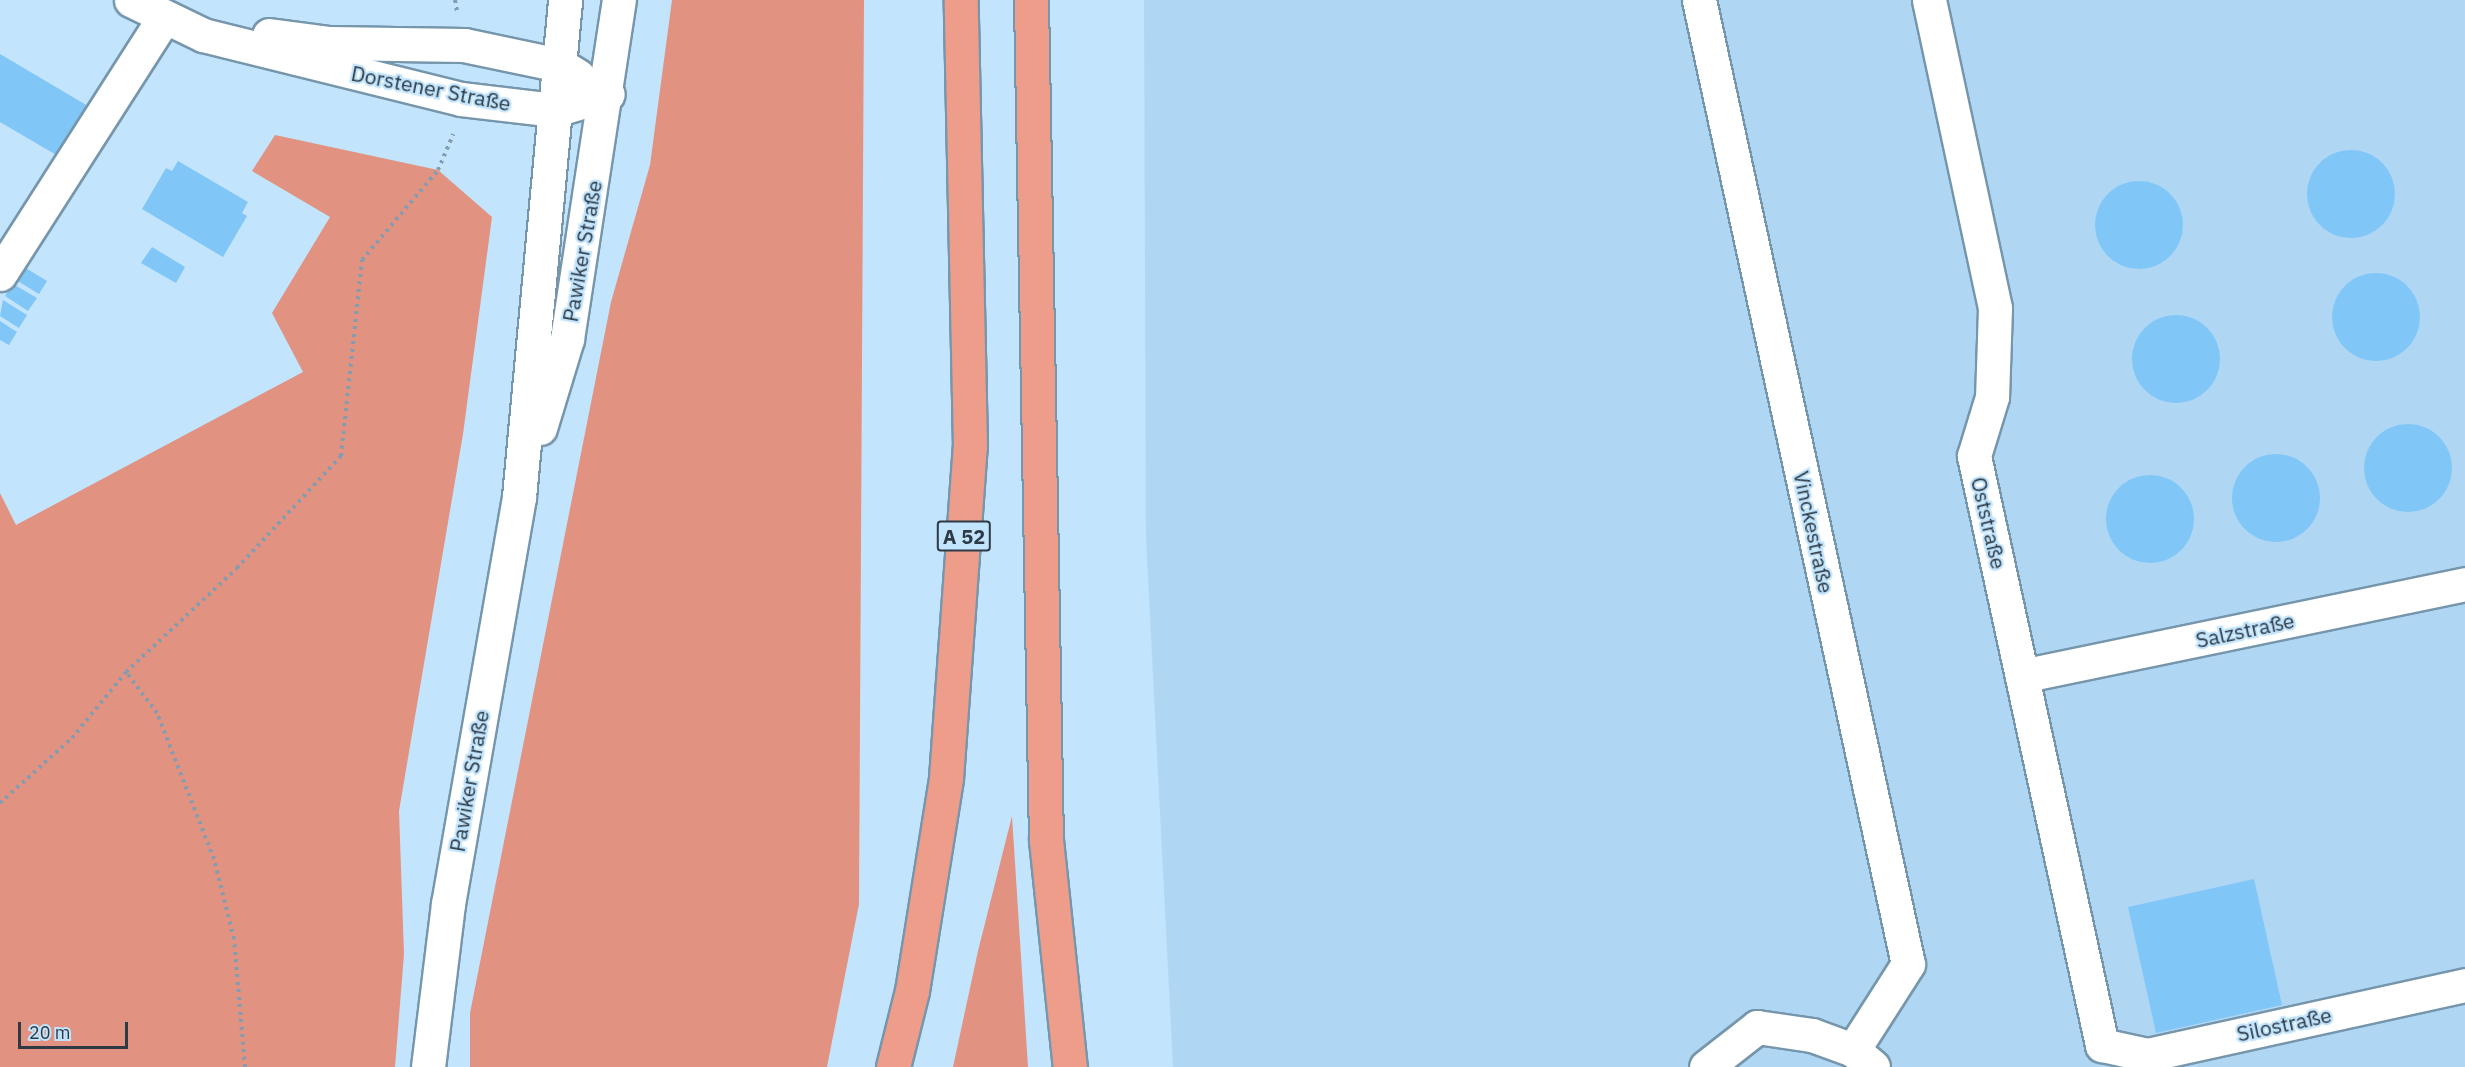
<!DOCTYPE html>
<html>
<head>
<meta charset="utf-8">
<style>
	body { margin:0 }
	#map { position:relative; width:2465px; height:1067px; overflow:hidden; background:#c2e4fd; font-family:"IBM Plex Sans",sans-serif }
	div>[style] { position:absolute }
	.built>* { inset:0; background:#afd7f4 }
	.forest>* { inset:0; background:#e19281 }
	.building>* { inset:0; background:#80c6f7 }
	.round { border-radius:50% }
	.path>* { height:4px; margin-top:-2px; transform-origin:0; background:repeating-linear-gradient(90deg,#839caf 0 3px,transparent 0 7.5px) }
	.roads { filter:drop-shadow(2px 0 #7696ac) drop-shadow(-2px 0 #7696ac) drop-shadow(0 2px #7696ac) drop-shadow(0 -2px #7696ac) }
	.minor>* { height:33px; margin:-16.5px; padding:0 16.5px; transform-origin:16.5px; border-radius:16.5px; background:#fff }
	.highway>* { height:33px; margin:-16.5px; padding:0 16.5px; transform-origin:16.5px; border-radius:16.5px; background:#ef9d8b }
	span { translate:-50% -50%; white-space:nowrap; text-align:center; line-height:1.15; -webkit-text-stroke:4.5px #c2e4fd; paint-order:stroke }
	.shield-label span { padding:2px 4px; background:#c2e4fd; border:2px solid; border-radius:4px; -webkit-text-stroke-width:0 }
	.shield-label { font-size:20px; color:#2d3a44; font-weight:700 }
	.street-label { font-size:21px; color:#2d3a44 }
	.scale { position:absolute; left:18px; top:1022px; width:110px; height:27px; box-sizing:border-box; border:3px solid #2d3a44; border-top:0; padding-left:8px; font-size:18px; line-height:21px; white-space:nowrap; color:#2d3a44; -webkit-text-stroke:4px #c2e4fd; paint-order:stroke }
</style>
</head>
<body>
<div id="map">
	<div class="built">
		<div style="clip-path:polygon(1144px 0,2465px 0,2465px 1067px,1173px 1067px,1146px 538px)"></div>
	</div>
	<div class="forest">
		<div style="clip-path:polygon(672px 0,864px 0,859px 904px,827px 1067px,470px 1067px,470px 1013px,611px 302px,650px 165px)"></div>
		<div style="clip-path:polygon(275px 135px,438px 170px,492px 217px,463px 434px,399px 811px,404px 954px,395px 1067px,0 1067px,0 493px,16px 525px,303px 372px,272px 313px,330px 217px,252px 171px)"></div>
		<div style="clip-path:polygon(1012px 816px,1028px 1067px,953px 1067px,978px 951px)"></div>
	</div>
	<div class="building">
		<div style="clip-path:polygon(0 54px,88px 106px,58px 156px,0 122px)"></div>
		<div class="round" style="left:2307px;top:150px;width:88px;height:88px"></div>
		<div style="clip-path:polygon(178px 161px,248px 202px,242px 213px,247px 216px,223px 257px,142px 209px,166px 168px,172px 171px)"></div>
		<div class="round" style="left:2095px;top:181px;width:88px;height:88px"></div>
		<div style="clip-path:polygon(152px 247px,185px 267px,176px 283px,141px 263px)"></div>
		<div style="clip-path:polygon(24px 267px,47px 281px,39px 294px,16px 280px)"></div>
		<div class="round" style="left:2332px;top:273px;width:88px;height:88px"></div>
		<div style="clip-path:polygon(13px 284px,37px 298px,28px 311px,5px 296px)"></div>
		<div style="clip-path:polygon(3px 300px,27px 315px,19px 328px,0 316px)"></div>
		<div class="round" style="left:2132px;top:315px;width:88px;height:88px"></div>
		<div style="clip-path:polygon(0 321px,17px 332px,9px 345px,0 340px)"></div>
		<div class="round" style="left:2364px;top:424px;width:88px;height:88px"></div>
		<div class="round" style="left:2232px;top:454px;width:88px;height:88px"></div>
		<div class="round" style="left:2106px;top:475px;width:88px;height:88px"></div>
		<div style="clip-path:polygon(2254px 879px,2282px 1005px,2156px 1033px,2128px 907px)"></div>
	</div>
	<div class="path">
		<div style="left:455px;top:0;width:11px;rotate:80deg"></div>
		<div style="left:0;top:803px;width:97px;rotate:-42.1deg"></div>
		<div style="left:72px;top:738px;width:85px;rotate:-50.7deg"></div>
		<div style="left:245px;top:1067px;width:128px;rotate:-94.9deg"></div>
		<div style="left:234px;top:939px;width:82px;rotate:-104deg"></div>
		<div style="left:214px;top:859px;width:157px;rotate:-111.3deg"></div>
		<div style="left:157px;top:713px;width:51px;rotate:-127.1deg"></div>
		<div style="left:126px;top:672px;width:152px;rotate:-43.1deg"></div>
		<div style="left:237px;top:568px;width:153px;rotate:-47.1deg"></div>
		<div style="left:341px;top:456px;width:197px;rotate:-83.9deg"></div>
		<div style="left:362px;top:260px;width:118px;rotate:-49.8deg"></div>
		<div style="left:438px;top:170px;width:39px;rotate:-67deg"></div>
	</div>
	<div class="roads">
		<div class="minor">
			<div style="left:131px;top:0;width:80px;rotate:25.9deg"></div>
			<div style="left:203px;top:35px;width:266px;rotate:13.9deg"></div>
			<div style="left:461px;top:99px;width:95px;rotate:6.7deg"></div>
			<div style="left:555px;top:110px;width:55px;rotate:-16.8deg"></div>
			<div style="left:1699px;top:0;width:986px;rotate:77.77deg"></div>
			<div style="left:1908px;top:964px;width:102px;rotate:122.6deg"></div>
			<div style="left:1929px;top:0;width:315px;rotate:77.9deg"></div>
			<div style="left:1995px;top:308px;width:89px;rotate:91.9deg"></div>
			<div style="left:1992px;top:397px;width:62px;rotate:107deg"></div>
			<div style="left:1974px;top:456px;width:603px;rotate:77.74deg"></div>
			<div style="left:2102px;top:1045px;width:46px;rotate:12.5deg"></div>
			<div style="left:2147px;top:1055px;width:326px;rotate:-12.4deg"></div>
			<div style="left:269px;top:35px;width:61px;rotate:7.6deg"></div>
			<div style="left:329px;top:43px;width:135px;rotate:0.8deg"></div>
			<div style="left:464px;top:45px;width:98px;rotate:11.8deg"></div>
			<div style="left:560px;top:65px;width:21px;rotate:31deg"></div>
			<div style="left:0;top:274px;width:304px;rotate:-57.4deg"></div>
			<div style="left:540px;top:428px;width:93px;rotate:-73.1deg"></div>
			<div style="left:567px;top:339px;width:343px;rotate:-81.3deg"></div>
			<div style="left:2026px;top:675px;width:448px;rotate:-11.7deg"></div>
			<div style="left:428px;top:1067px;width:164px;rotate:-83deg"></div>
			<div style="left:448px;top:904px;width:413px;rotate:-80.1deg"></div>
			<div style="left:519px;top:497px;width:499px;rotate:-84.7deg"></div>
			<div style="left:1706px;top:1067px;width:65px;rotate:-38.1deg"></div>
			<div style="left:1757px;top:1027px;width:56px;rotate:8.3deg"></div>
			<div style="left:1812px;top:1035px;width:44px;rotate:20.1deg"></div>
			<div style="left:1853px;top:1050px;width:26px;rotate:40deg"></div>
		</div>
		<div class="highway">
			<div style="left:1031px;top:0;width:840px;rotate:88.98deg"></div>
			<div style="left:1046px;top:840px;width:228px;rotate:84deg"></div>
			<div style="left:893px;top:1067px;width:78px;rotate:-76deg"></div>
			<div style="left:912px;top:991px;width:216px;rotate:-80.9deg"></div>
			<div style="left:946px;top:778px;width:332px;rotate:-85.9deg"></div>
			<div style="left:970px;top:447px;width:447px;rotate:-91.2deg"></div>
		</div>
	</div>
	<div class="shield-label">
		<span style="left:964px;top:536px">A 52</span>
	</div>
	<div class="street-label">
		<span style="left:431px;top:88px;rotate:11deg">Dorstener Straße</span>
		<span style="left:582px;top:251px;rotate:-80deg">Pawiker Straße</span>
		<span style="left:1989px;top:523px;rotate:77deg">Oststraße</span>
		<span style="left:1814px;top:532px;rotate:78deg">Vinckestraße</span>
		<span style="left:2245px;top:630px;rotate:-12deg">Salzstraße</span>
		<span style="left:469px;top:781px;rotate:-80deg">Pawiker Straße</span>
		<span style="left:2284px;top:1024px;rotate:-12deg">Silostraße</span>
	</div>
	<div class="scale">20 m</div>
</div>
</body>
</html>
